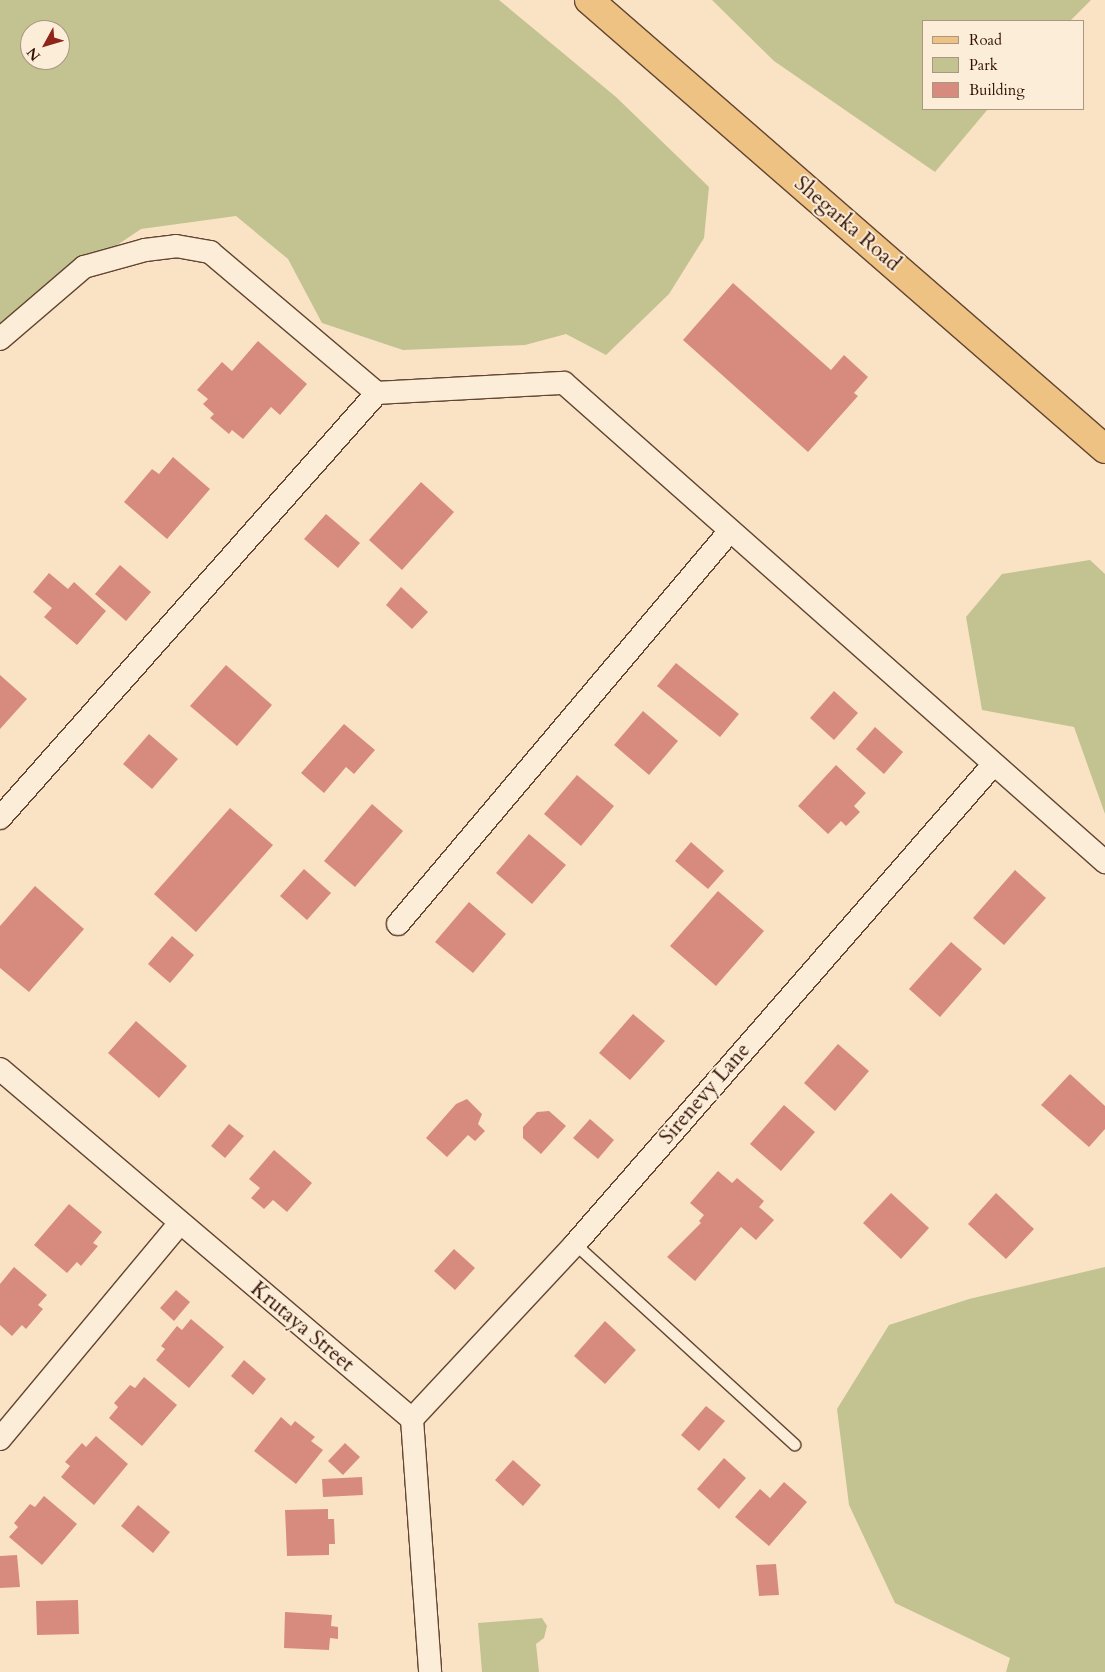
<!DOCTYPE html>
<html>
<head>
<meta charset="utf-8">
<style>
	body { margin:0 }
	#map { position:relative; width:1105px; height:1672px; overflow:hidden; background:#fae3c4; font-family:Cardo,serif }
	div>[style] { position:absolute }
	.green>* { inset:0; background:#c2c391 }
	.building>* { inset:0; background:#d78b7f }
	.roads { filter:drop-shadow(1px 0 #634532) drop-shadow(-1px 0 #634532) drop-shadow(0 1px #634532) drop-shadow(0 -1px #634532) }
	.service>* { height:11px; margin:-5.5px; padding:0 5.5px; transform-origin:5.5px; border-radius:5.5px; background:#fcedd9 }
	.minor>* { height:22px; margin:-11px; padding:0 11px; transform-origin:11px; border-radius:11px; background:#fcedd9 }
	.primary>* { height:28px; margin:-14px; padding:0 14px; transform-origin:14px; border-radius:14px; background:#edc282 }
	span { translate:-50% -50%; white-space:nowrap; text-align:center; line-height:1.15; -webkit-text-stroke:4px #fcedd9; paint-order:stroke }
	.street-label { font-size:21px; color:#311002 }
	.legend { position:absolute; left:922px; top:20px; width:162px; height:90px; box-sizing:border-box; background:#fcedd9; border:1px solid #ab9583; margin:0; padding:6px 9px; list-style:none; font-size:15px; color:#311002 }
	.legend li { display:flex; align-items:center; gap:10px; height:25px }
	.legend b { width:25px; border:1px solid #ab9583 }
	.north { position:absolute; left:20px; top:20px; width:50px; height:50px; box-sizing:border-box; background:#fcedd9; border:1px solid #ab9583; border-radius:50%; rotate:231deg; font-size:14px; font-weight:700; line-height:20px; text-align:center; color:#311002 }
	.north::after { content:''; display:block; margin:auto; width:18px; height:22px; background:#8f2418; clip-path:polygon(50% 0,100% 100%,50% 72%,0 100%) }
</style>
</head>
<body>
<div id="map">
	<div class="green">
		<div style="clip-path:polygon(evenodd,0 0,499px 0,616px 97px,709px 187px,704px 238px,669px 294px,606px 355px,566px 334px,525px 345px,403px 350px,322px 323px,288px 259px,236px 216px,141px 229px,0 324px,0 0,30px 30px,60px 30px,60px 60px,30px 60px,30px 30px)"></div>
		<div style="clip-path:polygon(712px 0,1091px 0,1070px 21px,924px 21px,924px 109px,988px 109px,935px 172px,774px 61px)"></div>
		<div style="clip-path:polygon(1090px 560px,1105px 574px,1105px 814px,1074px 727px,982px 710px,966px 617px,1002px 574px)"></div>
		<div style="clip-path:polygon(1105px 1267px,1105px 1672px,1006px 1672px,1010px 1658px,895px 1603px,849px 1505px,837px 1409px,889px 1325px,969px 1299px)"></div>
		<div style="clip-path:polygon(542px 1618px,547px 1626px,544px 1638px,536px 1644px,539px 1672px,482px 1672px,478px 1623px)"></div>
	</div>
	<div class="building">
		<div style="clip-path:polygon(733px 283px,831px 370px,844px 355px,868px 377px,854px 393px,858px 396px,808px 452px,683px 340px)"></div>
		<div style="clip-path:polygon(258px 341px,307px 384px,280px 415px,271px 407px,243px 439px,232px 430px,229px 434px,210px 418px,214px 414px,203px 404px,208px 399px,197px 390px,222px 362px,232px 371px)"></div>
		<div style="clip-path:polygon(173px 457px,210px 489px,167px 539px,124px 502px,152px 469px,159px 474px)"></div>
		<div style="clip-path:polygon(421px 482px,454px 512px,402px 570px,369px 540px)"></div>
		<div style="clip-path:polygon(326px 514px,360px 543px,338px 568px,304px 539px)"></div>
		<div style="clip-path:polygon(120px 565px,151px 592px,126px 621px,95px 594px)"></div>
		<div style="clip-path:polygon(49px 573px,68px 589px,74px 582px,106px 611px,77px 645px,44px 617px,52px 608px,33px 592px)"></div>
		<div style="clip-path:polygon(401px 587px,428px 612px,412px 629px,386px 605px)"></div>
		<div style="clip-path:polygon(676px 663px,739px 714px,720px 737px,657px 686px)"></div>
		<div style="clip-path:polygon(226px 665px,272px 705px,237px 746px,190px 706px)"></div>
		<div style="clip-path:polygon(0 675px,27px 699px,0 729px)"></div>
		<div style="clip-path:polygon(834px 691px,858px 713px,834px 740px,810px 718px)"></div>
		<div style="clip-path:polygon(643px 711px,678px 741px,649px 775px,614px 745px)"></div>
		<div style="clip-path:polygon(344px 724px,375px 750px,354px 774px,346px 767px,324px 793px,301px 773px)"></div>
		<div style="clip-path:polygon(875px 727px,903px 752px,884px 774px,856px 749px)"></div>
		<div style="clip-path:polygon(149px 734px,178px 759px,152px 789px,123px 764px)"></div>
		<div style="clip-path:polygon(836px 765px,866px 793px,854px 806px,860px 812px,846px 826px,841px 821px,828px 834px,798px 806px)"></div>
		<div style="clip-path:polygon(577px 775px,614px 806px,581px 846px,544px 814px)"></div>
		<div style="clip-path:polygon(372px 804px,403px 831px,355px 887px,324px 861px)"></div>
		<div style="clip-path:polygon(230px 808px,273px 845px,196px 932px,154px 894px)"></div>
		<div style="clip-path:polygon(529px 834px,566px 865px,532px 904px,496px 873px)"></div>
		<div style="clip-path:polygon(691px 842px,724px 871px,708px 889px,675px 861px)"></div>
		<div style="clip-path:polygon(304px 869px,331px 893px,307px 920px,280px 896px)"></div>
		<div style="clip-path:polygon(1015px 870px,1046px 898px,1004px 945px,973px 918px)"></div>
		<div style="clip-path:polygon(35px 886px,84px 929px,29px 992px,0 968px,0 926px)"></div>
		<div style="clip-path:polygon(718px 891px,764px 931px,716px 986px,670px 946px)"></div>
		<div style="clip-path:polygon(469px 902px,506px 934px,473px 973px,435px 942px)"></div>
		<div style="clip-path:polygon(172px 936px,194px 955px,170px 983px,148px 964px)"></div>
		<div style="clip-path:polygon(951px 942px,982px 969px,940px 1017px,909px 989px)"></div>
		<div style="clip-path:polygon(633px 1014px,665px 1041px,630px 1080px,599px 1053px)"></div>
		<div style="clip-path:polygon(136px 1021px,187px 1066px,159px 1098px,108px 1053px)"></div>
		<div style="clip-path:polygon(838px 1044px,869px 1071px,835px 1111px,804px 1083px)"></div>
		<div style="clip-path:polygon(1070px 1074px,1105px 1106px,1105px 1129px,1089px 1147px,1041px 1105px)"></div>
		<div style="clip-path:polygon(467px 1099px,482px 1114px,478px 1124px,485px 1131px,475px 1141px,468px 1135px,447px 1157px,426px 1138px,456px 1104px)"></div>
		<div style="clip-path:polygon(784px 1105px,815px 1132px,781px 1171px,750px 1144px)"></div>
		<div style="clip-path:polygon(549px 1111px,566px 1126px,541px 1154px,523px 1138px,523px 1127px,537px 1112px)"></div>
		<div style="clip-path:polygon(590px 1119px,614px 1140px,598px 1159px,573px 1138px)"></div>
		<div style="clip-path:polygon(229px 1124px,244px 1136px,225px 1158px,211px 1146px)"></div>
		<div style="clip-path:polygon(274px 1150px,312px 1183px,287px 1212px,273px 1200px,264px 1209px,251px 1198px,260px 1188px,249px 1179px)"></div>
		<div style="clip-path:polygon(718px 1171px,732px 1183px,737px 1178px,764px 1201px,759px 1207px,774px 1220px,756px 1240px,741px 1227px,695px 1281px,667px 1257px,701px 1223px,699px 1221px,704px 1215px,690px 1203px)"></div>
		<div style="clip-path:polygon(891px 1193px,929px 1228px,901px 1259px,863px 1223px)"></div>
		<div style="clip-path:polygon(996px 1193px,1034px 1229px,1006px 1259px,968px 1224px)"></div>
		<div style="clip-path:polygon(69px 1204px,102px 1232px,93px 1243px,98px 1246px,81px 1266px,77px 1262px,67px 1273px,34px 1245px)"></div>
		<div style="clip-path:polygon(454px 1249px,475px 1268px,455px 1290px,434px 1271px)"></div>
		<div style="clip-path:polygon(14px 1267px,47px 1295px,38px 1305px,43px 1309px,26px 1329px,22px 1325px,12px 1336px,0 1325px,0 1284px)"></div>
		<div style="clip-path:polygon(176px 1290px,190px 1302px,174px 1321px,160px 1308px)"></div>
		<div style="clip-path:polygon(191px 1319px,224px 1347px,189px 1388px,156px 1360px,165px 1349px,161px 1346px,177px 1326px,182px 1330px)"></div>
		<div style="clip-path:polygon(605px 1321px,636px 1350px,605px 1384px,574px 1356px)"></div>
		<div style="clip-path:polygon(244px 1360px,266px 1379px,253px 1395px,231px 1376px)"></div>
		<div style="clip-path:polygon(144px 1377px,177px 1405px,142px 1446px,109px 1418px,118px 1407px,114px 1403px,130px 1385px,135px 1388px)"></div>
		<div style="clip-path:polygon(706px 1406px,725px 1421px,699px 1451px,681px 1435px)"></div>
		<div style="clip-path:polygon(281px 1417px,291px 1426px,295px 1421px,315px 1437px,311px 1441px,323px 1450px,296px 1484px,254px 1451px)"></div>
		<div style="clip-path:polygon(96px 1436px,128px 1464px,94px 1505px,61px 1477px,70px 1466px,65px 1462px,82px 1443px,86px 1447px)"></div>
		<div style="clip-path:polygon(345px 1443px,360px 1457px,343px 1475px,328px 1461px)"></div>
		<div style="clip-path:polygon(724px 1458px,746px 1478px,719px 1509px,697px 1489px)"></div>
		<div style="clip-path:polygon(513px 1460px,541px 1485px,523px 1506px,495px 1480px)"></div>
		<div style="clip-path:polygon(362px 1477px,363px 1495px,323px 1497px,322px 1479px)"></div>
		<div style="clip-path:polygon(784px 1482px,807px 1502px,769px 1546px,735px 1517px,760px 1489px,770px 1498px)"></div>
		<div style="clip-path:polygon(44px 1496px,77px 1524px,42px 1565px,9px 1537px,18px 1527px,14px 1523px,30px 1504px,35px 1507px)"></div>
		<div style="clip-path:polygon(138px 1505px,170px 1532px,153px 1553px,121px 1526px)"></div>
		<div style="clip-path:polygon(328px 1509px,328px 1519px,334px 1519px,335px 1544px,329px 1544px,329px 1555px,287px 1556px,285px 1510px)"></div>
		<div style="clip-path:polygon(17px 1555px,20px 1587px,0 1588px,0 1556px)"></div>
		<div style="clip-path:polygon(776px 1564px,779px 1595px,759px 1596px,756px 1565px)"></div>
		<div style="clip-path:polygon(78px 1600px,79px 1634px,37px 1635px,36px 1601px)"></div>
		<div style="clip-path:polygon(285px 1612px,332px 1615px,331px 1626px,338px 1627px,338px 1639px,330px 1638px,329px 1650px,284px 1648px)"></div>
	</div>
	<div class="roads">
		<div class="service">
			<div style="left:575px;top:1244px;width:297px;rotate:42.4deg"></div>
		</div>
		<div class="minor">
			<div style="left:0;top:339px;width:111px;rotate:-40.6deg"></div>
			<div style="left:84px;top:267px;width:63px;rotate:-15.6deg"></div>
			<div style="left:145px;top:250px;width:31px;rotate:-7deg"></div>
			<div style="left:176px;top:246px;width:35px;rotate:10deg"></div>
			<div style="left:210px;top:252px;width:219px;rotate:40.2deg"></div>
			<div style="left:377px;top:393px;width:187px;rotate:-3.1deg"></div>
			<div style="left:564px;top:383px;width:723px;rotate:41.52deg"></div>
			<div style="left:0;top:818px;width:568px;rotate:-48.43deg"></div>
			<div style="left:398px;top:924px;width:514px;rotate:-49.81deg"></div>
			<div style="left:0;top:1069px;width:541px;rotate:40.35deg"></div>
			<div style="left:412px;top:1419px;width:254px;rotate:85.9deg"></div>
			<div style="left:412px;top:1419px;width:239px;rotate:-47deg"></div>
			<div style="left:575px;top:1244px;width:636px;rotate:-48.89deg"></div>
			<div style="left:0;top:1439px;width:280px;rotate:-50.2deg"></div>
		</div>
		<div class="primary">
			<div style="left:589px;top:0;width:684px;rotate:41.03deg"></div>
		</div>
	</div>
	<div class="street-label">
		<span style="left:847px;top:224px;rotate:41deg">Shegarka Road</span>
		<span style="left:705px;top:1094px;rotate:-49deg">Sirenevy Lane</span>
		<span style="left:302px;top:1327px;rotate:40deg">Krutaya Street</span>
	</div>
	<ul class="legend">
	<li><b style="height:6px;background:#edc282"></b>Road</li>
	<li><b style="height:14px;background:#c2c391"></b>Park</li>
	<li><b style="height:14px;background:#d78b7f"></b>Building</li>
	</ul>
	<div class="north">N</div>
</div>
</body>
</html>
